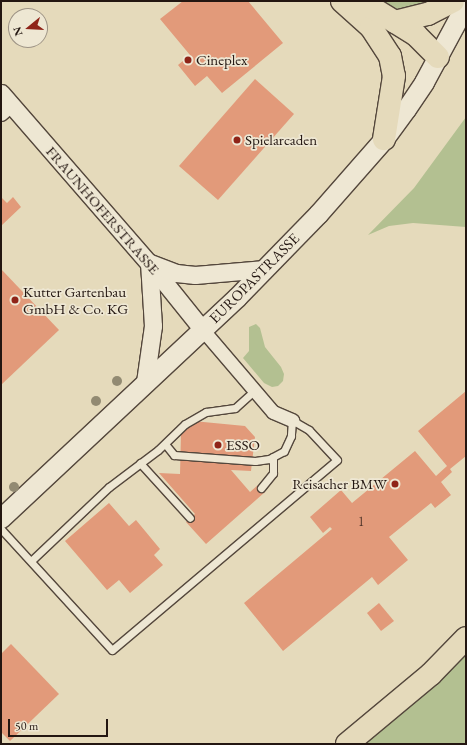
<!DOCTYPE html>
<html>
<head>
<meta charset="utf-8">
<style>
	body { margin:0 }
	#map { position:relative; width:467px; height:745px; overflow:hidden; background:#e5dabb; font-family:"EB Garamond",serif }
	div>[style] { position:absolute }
	.green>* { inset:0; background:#b3c091 }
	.building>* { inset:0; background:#e29a7a }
	.roads { filter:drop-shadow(1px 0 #54473c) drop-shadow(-1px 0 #54473c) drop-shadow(0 1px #54473c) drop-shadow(0 -1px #54473c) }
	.service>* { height:7px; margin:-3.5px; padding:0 3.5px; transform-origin:3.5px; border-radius:3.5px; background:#eee7d3 }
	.minor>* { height:13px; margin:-6.5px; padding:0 6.5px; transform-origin:6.5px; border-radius:6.5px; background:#eee7d3 }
	.tertiary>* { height:17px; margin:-8.5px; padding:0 8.5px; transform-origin:8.5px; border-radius:8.5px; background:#eee7d3 }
	.secondary>* { height:19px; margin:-9.5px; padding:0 9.5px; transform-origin:9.5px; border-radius:9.5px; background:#eee7d3 }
	.motorway>* { height:22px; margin:-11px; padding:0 11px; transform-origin:11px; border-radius:11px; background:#e5dabb }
	.trees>* { width:10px; height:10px; margin:-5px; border-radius:50%; background:#928a72 }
	.dots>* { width:11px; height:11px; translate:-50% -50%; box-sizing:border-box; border:2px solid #eee7d3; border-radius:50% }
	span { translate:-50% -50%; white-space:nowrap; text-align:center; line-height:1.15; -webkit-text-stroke:3.5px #eee7d3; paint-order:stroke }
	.number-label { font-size:13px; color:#53372b }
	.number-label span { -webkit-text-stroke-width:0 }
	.poi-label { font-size:15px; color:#231611 }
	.left { translate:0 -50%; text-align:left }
	.right { translate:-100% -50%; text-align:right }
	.street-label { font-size:15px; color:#231611 }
	.frame { position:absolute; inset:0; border:2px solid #231611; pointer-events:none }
	.north { position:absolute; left:8px; top:8px; width:40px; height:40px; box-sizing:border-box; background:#eee7d3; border:1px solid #9d9385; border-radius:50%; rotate:252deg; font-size:11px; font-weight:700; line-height:16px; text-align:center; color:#231611 }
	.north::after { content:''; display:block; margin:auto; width:14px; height:18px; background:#8f2418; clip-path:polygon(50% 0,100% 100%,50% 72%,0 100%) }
	.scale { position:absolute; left:8px; top:719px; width:100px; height:18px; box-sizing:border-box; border:2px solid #231611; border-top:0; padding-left:5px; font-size:12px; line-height:14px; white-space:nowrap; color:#231611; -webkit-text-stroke:3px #eee7d3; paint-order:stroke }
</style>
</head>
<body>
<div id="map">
	<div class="green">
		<div style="clip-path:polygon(372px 1px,434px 1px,404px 12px,391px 11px)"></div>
		<div style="clip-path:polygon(466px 117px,466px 227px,413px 223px,389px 226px,368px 235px,414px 188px)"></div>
		<div style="clip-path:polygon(256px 324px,260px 328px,265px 347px,281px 367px,284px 374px,283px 381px,278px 386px,272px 387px,264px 383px,243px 358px,249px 351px,249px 327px)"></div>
		<div style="clip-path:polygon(466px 650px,466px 743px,359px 744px)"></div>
	</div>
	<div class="building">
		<div style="clip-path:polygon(183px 1px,248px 1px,283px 43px,222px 93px,207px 76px,195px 86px,178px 65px,190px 55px,160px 19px)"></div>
		<div style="clip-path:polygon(255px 79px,294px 114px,218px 200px,179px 166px)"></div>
		<div style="clip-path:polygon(1px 197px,7px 203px,13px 197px,21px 207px,1px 226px)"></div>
		<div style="clip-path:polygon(1px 269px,59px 330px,1px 385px)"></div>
		<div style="clip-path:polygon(466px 391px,466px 456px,450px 469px,452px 472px,441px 482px,451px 495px,435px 508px,431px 503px,389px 537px,408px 560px,378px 585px,372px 577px,283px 651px,244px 603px,332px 529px,330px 527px,323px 533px,310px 517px,341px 490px,352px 503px,415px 451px,436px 476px,447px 466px,418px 431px)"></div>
		<div style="clip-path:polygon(193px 421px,245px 426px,255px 437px,251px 471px,231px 470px,250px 492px,258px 485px,265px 492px,206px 544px,186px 522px,195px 514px,159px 473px,180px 474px,181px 432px)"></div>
		<div style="clip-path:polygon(109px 503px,129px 526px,136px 520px,160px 549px,154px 555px,163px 565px,130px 593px,119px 580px,107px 590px,65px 541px)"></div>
		<div style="clip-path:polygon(379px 603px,394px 621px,381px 631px,367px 613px)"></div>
		<div style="clip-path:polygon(11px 644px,59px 694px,10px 741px,1px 732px,1px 654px)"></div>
	</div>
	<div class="roads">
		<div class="service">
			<div style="left:140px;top:463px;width:74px;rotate:47.7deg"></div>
			<div style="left:261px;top:488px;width:19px;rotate:-51deg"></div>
			<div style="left:273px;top:473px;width:16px;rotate:-90deg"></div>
			<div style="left:1px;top:529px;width:164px;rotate:47.5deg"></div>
			<div style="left:112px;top:650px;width:294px;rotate:-40.2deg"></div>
			<div style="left:337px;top:460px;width:41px;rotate:-133deg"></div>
			<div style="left:309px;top:430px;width:20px;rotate:-150deg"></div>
			<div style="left:292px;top:420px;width:16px;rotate:94deg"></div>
			<div style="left:291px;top:436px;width:17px;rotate:115deg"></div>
			<div style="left:284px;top:451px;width:17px;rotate:152deg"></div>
			<div style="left:269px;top:459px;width:14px;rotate:172deg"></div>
			<div style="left:255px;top:461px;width:81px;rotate:-175.8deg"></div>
			<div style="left:174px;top:455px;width:14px;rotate:-129deg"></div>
			<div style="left:32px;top:560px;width:106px;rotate:-43.5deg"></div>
			<div style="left:109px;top:487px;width:61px;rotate:-37.1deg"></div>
			<div style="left:158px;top:450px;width:37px;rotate:-44deg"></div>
			<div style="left:185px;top:424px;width:24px;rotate:-30deg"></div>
			<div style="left:206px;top:412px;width:29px;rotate:-8deg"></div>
			<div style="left:235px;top:408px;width:25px;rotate:-42deg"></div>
		</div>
		<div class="minor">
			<div style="left:1px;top:114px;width:13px;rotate:-42deg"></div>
			<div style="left:202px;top:329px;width:109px;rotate:49.5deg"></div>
			<div style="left:273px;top:412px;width:21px;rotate:23deg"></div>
		</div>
		<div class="tertiary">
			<div style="left:1px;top:93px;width:225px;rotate:49deg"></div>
			<div style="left:149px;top:263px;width:85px;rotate:51.2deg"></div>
			<div style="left:150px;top:263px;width:28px;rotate:21deg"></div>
			<div style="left:176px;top:273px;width:19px;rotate:6deg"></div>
			<div style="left:195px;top:275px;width:70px;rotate:-4.9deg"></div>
			<div style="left:145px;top:382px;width:57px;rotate:-81.9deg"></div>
			<div style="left:153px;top:326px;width:63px;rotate:-93.6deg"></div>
		</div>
		<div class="secondary">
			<div style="left:1px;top:518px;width:323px;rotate:-43.1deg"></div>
			<div style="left:237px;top:297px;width:116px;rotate:-45.7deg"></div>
			<div style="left:318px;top:214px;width:100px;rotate:-48.7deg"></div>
			<div style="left:384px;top:139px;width:37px;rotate:-54deg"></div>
			<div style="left:406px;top:109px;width:32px;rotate:-56deg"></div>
			<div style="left:424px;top:82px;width:89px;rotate:-61.7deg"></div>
		</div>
		<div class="motorway">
			<div style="left:342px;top:1px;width:39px;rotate:42deg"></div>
			<div style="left:371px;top:27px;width:35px;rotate:57deg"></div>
			<div style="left:390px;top:56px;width:20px;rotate:79deg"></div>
			<div style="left:394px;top:76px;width:64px;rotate:99deg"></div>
			<div style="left:361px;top:1px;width:65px;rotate:31.7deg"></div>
			<div style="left:416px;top:35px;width:31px;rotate:45deg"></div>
			<div style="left:395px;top:22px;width:34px;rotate:-14deg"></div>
			<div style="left:428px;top:14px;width:28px;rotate:-27deg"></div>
			<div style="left:347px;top:744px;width:109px;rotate:-39.8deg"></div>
			<div style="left:431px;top:674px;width:50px;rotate:-45.8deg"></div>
		</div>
	</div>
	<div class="trees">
		<div style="left:117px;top:381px"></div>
		<div style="left:96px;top:401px"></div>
		<div style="left:14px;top:487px"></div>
	</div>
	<div class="dots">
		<div style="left:188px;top:60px;background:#8f2418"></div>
		<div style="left:237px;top:140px;background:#8f2418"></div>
		<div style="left:15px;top:300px;background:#8f2418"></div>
		<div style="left:218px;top:445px;background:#8f2418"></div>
		<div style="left:395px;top:484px;background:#8f2418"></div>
	</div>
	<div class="number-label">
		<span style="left:361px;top:522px">1</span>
	</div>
	<div class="poi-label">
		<span class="left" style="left:196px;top:60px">Cineplex</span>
		<span class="left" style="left:245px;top:140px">Spielarcaden</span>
		<span class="left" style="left:23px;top:300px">Kutter Gartenbau<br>GmbH &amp; Co. KG</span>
		<span class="left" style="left:226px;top:445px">ESSO</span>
		<span class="right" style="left:387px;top:484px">Reisacher BMW</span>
	</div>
	<div class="street-label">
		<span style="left:103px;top:210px;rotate:49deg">FRAUNHOFERSTRASSE</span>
		<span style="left:254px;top:278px;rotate:-45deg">EUROPASTRASSE</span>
	</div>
	<div class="frame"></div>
	<div class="north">N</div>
	<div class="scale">50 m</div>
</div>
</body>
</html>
